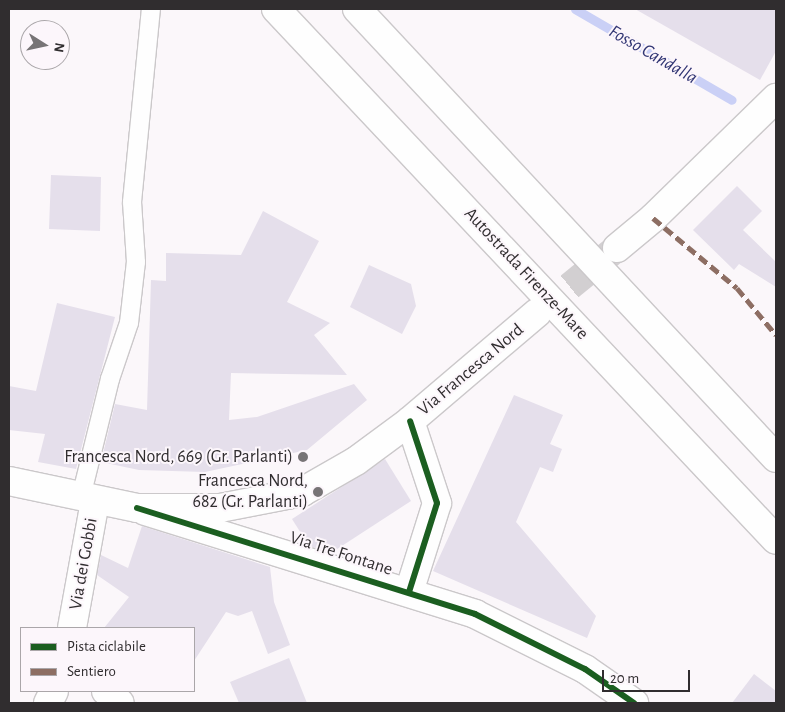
<!DOCTYPE html>
<html>
<head>
<meta charset="utf-8">
<style>
	body { margin:0 }
	#map { position:relative; width:785px; height:712px; overflow:hidden; background:#fbf7fa; font-family:"Alegreya Sans",sans-serif }
	div>[style] { position:absolute }
	.stream>* { height:9px; margin:-4.5px; padding:0 4.5px; transform-origin:4.5px; border-radius:4.5px; background:#cad0f6 }
	.building>* { inset:0; background:#e5dfeb }
	.secondary-tunnel>* { height:28px; margin-top:-14px; transform-origin:0; background:repeating-linear-gradient(90deg,#d2cfd1 0 28px,transparent 0 42px) }
	.roads { filter:drop-shadow(1px 0 #cbc8ca) drop-shadow(-1px 0 #cbc8ca) drop-shadow(0 1px #cbc8ca) drop-shadow(0 -1px #cbc8ca) }
	.service>* { height:18px; margin:-9px; padding:0 9px; transform-origin:9px; border-radius:9px; background:#fefefe }
	.minor>* { height:28px; margin:-14px; padding:0 14px; transform-origin:14px; border-radius:14px; background:#fefefe }
	.secondary>* { height:28px; margin:-14px; padding:0 14px; transform-origin:14px; border-radius:14px; background:#fefefe }
	.motorway>* { height:28px; margin:-14px; padding:0 14px; transform-origin:14px; border-radius:14px; background:#fefefe }
	.quiet>* { height:5px; margin-top:-2.5px; transform-origin:0; background:repeating-linear-gradient(90deg,#8d6e63 0 10px,transparent 0 15px) }
	.cycleway>* { height:6px; margin:-3px; padding:0 3px; transform-origin:3px; border-radius:3px; background:#1b5e20 }
	.dots>* { width:14px; height:14px; translate:-50% -50%; box-sizing:border-box; border:2px solid #fcf6fb; border-radius:50% }
	span { translate:-50% -50%; white-space:nowrap; text-align:center; line-height:1.15; -webkit-text-stroke:4px #fcf6fb; paint-order:stroke }
	.street-label { font-size:18px; color:#302d2f }
	.poi-label { font-size:18px; color:#302d2f }
	.right { translate:-100% -50%; text-align:right }
	.water-label { font-size:19px; color:#303573; font-style:italic }
	.frame { position:absolute; inset:0; border:10px solid #302d2f; pointer-events:none }
	.legend { position:absolute; left:20px; top:627px; width:175px; height:65px; box-sizing:border-box; background:#fcf6fb; border:1px solid #aaa6a9; margin:0; padding:6px 9px; list-style:none; font-size:15px; color:#302d2f }
	.legend li { display:flex; align-items:center; gap:10px; height:25px }
	.legend b { width:25px; border:1px solid #aaa6a9 }
	.north { position:absolute; left:20px; top:20px; width:50px; height:50px; box-sizing:border-box; background:#fcf6fb; border:1px solid #aaa6a9; border-radius:50%; rotate:100deg; font-size:14px; font-weight:700; line-height:20px; text-align:center; color:#302d2f }
	.north::after { content:''; display:block; margin:auto; width:18px; height:22px; background:#777476; clip-path:polygon(50% 0,100% 100%,50% 72%,0 100%) }
	.scale { position:absolute; left:602px; top:670px; width:88px; height:22px; box-sizing:border-box; border:2px solid #302d2f; border-top:0; padding-left:6px; font-size:15px; line-height:18px; white-space:nowrap; color:#302d2f; -webkit-text-stroke:4px #fcf6fb; paint-order:stroke }
</style>
</head>
<body>
<div id="map">
	<div class="stream">
		<div style="left:575px;top:9px;width:181px;rotate:30.1deg"></div>
	</div>
	<div class="building">
		<div style="clip-path:polygon(635px 9px,776px 9px,776px 51px,760px 80px)"></div>
		<div style="clip-path:polygon(51px 175px,101px 177px,100px 231px,49px 229px)"></div>
		<div style="clip-path:polygon(737px 186px,762px 211px,743px 230px,776px 262px,776px 287px,739px 264px,734px 270px,693px 230px)"></div>
		<div style="clip-path:polygon(263px 211px,319px 241px,287px 302px,330px 323px,314px 335px,347px 375px,231px 373px,229px 420px,257px 417px,354px 384px,367px 400px,307px 450px,205px 472px,139px 470px,101px 462px,115px 404px,147px 410px,151px 280px,166px 281px,166px 253px,241px 255px)"></div>
		<div style="clip-path:polygon(369px 265px,411px 284px,416px 306px,402px 334px,350px 307px)"></div>
		<div style="clip-path:polygon(57px 303px,115px 317px,76px 469px,38px 462px,45px 434px,9px 430px,9px 386px,36px 391px)"></div>
		<div style="clip-path:polygon(514px 395px,563px 415px,550px 444px,562px 449px,553px 472px,540px 467px,516px 522px,596px 616px,587px 638px,433px 571px)"></div>
		<div style="clip-path:polygon(385px 459px,411px 501px,331px 553px,309px 546px,292px 519px)"></div>
		<div style="clip-path:polygon(142px 526px,270px 567px,274px 602px,290px 645px,268px 654px,252px 611px,238px 616px,226px 612px,194px 661px,194px 628px,104px 628px,129px 597px,97px 575px,101px 555px,128px 568px)"></div>
		<div style="clip-path:polygon(289px 658px,307px 703px,239px 703px,230px 682px)"></div>
		<div style="clip-path:polygon(754px 674px,776px 691px,776px 703px,732px 703px)"></div>
	</div>
	<div class="secondary-tunnel">
		<div style="left:537px;top:313px;width:98px;rotate:-39.2deg"></div>
	</div>
	<div class="roads">
		<div class="service">
			<div style="left:81px;top:497px;width:122px;rotate:-76.2deg"></div>
			<div style="left:110px;top:379px;width:59px;rotate:-71.3deg"></div>
			<div style="left:129px;top:323px;width:61px;rotate:-83.5deg"></div>
			<div style="left:136px;top:262px;width:60px;rotate:-93.8deg"></div>
			<div style="left:132px;top:202px;width:194px;rotate:-84.4deg"></div>
		</div>
		<div class="minor">
			<div style="left:145px;top:511px;width:346px;rotate:17.3deg"></div>
			<div style="left:475px;top:614px;width:123px;rotate:26.6deg"></div>
			<div style="left:585px;top:669px;width:60px;rotate:34.8deg"></div>
			<div style="left:409px;top:592px;width:93px;rotate:-72.5deg"></div>
			<div style="left:437px;top:503px;width:86px;rotate:-108.2deg"></div>
			<div style="left:72px;top:628px;width:129px;rotate:-79.7deg"></div>
			<div style="left:106px;top:691px;width:18px;rotate:41deg"></div>
			<div style="left:48px;top:703px;width:13px;rotate:-63deg"></div>
		</div>
		<div class="secondary">
			<div style="left:617px;top:248px;width:47px;rotate:-39.8deg"></div>
			<div style="left:653px;top:218px;width:172px;rotate:-44.3deg"></div>
			<div style="left:9px;top:481px;width:131px;rotate:11.9deg"></div>
			<div style="left:137px;top:508px;width:83px"></div>
			<div style="left:220px;top:508px;width:84px;rotate:-11deg"></div>
			<div style="left:302px;top:492px;width:62px;rotate:-29.9deg"></div>
			<div style="left:356px;top:461px;width:67px;rotate:-36.5deg"></div>
			<div style="left:410px;top:421px;width:167px;rotate:-40.4deg"></div>
		</div>
		<div class="motorway">
			<div style="left:276px;top:9px;width:729px;rotate:46.72deg"></div>
			<div style="left:357px;top:9px;width:614px;rotate:46.98deg"></div>
		</div>
	</div>
	<div class="quiet">
		<div style="left:653px;top:218px;width:109px;rotate:39.8deg"></div>
		<div style="left:737px;top:288px;width:61px;rotate:50.3deg"></div>
	</div>
	<div class="cycleway">
		<div style="left:137px;top:508px;width:354px;rotate:17.4deg"></div>
		<div style="left:475px;top:614px;width:123px;rotate:26.6deg"></div>
		<div style="left:585px;top:669px;width:60px;rotate:34.8deg"></div>
		<div style="left:409px;top:592px;width:93px;rotate:-72.5deg"></div>
		<div style="left:437px;top:503px;width:86px;rotate:-108.2deg"></div>
	</div>
	<div class="dots">
		<div style="left:303px;top:457px;background:#777476"></div>
		<div style="left:318px;top:492px;background:#777476"></div>
	</div>
	<div class="street-label">
		<span style="left:526px;top:274px;rotate:47deg">Autostrada Firenze-Mare</span>
		<span style="left:471px;top:370px;rotate:-40deg">Via Francesca Nord</span>
		<span style="left:341px;top:554px;rotate:18deg">Via Tre Fontane</span>
		<span style="left:84px;top:564px;rotate:-80deg">Via dei Gobbi</span>
	</div>
	<div class="poi-label">
		<span class="right" style="left:293px;top:457px">Francesca Nord, 669 (Gr. Parlanti)</span>
		<span class="right" style="left:308px;top:492px">Francesca Nord,<br>682 (Gr. Parlanti)</span>
	</div>
	<div class="water-label">
		<span style="left:653px;top:55px;rotate:30deg">Fosso Candalla</span>
	</div>
	<div class="frame"></div>
	<ul class="legend">
	<li><b style="height:6px;background:#1b5e20"></b>Pista ciclabile</li>
	<li><b style="height:6px;background:#8d6e63"></b>Sentiero</li>
	</ul>
	<div class="north">N</div>
	<div class="scale">20 m</div>
</div>
</body>
</html>
